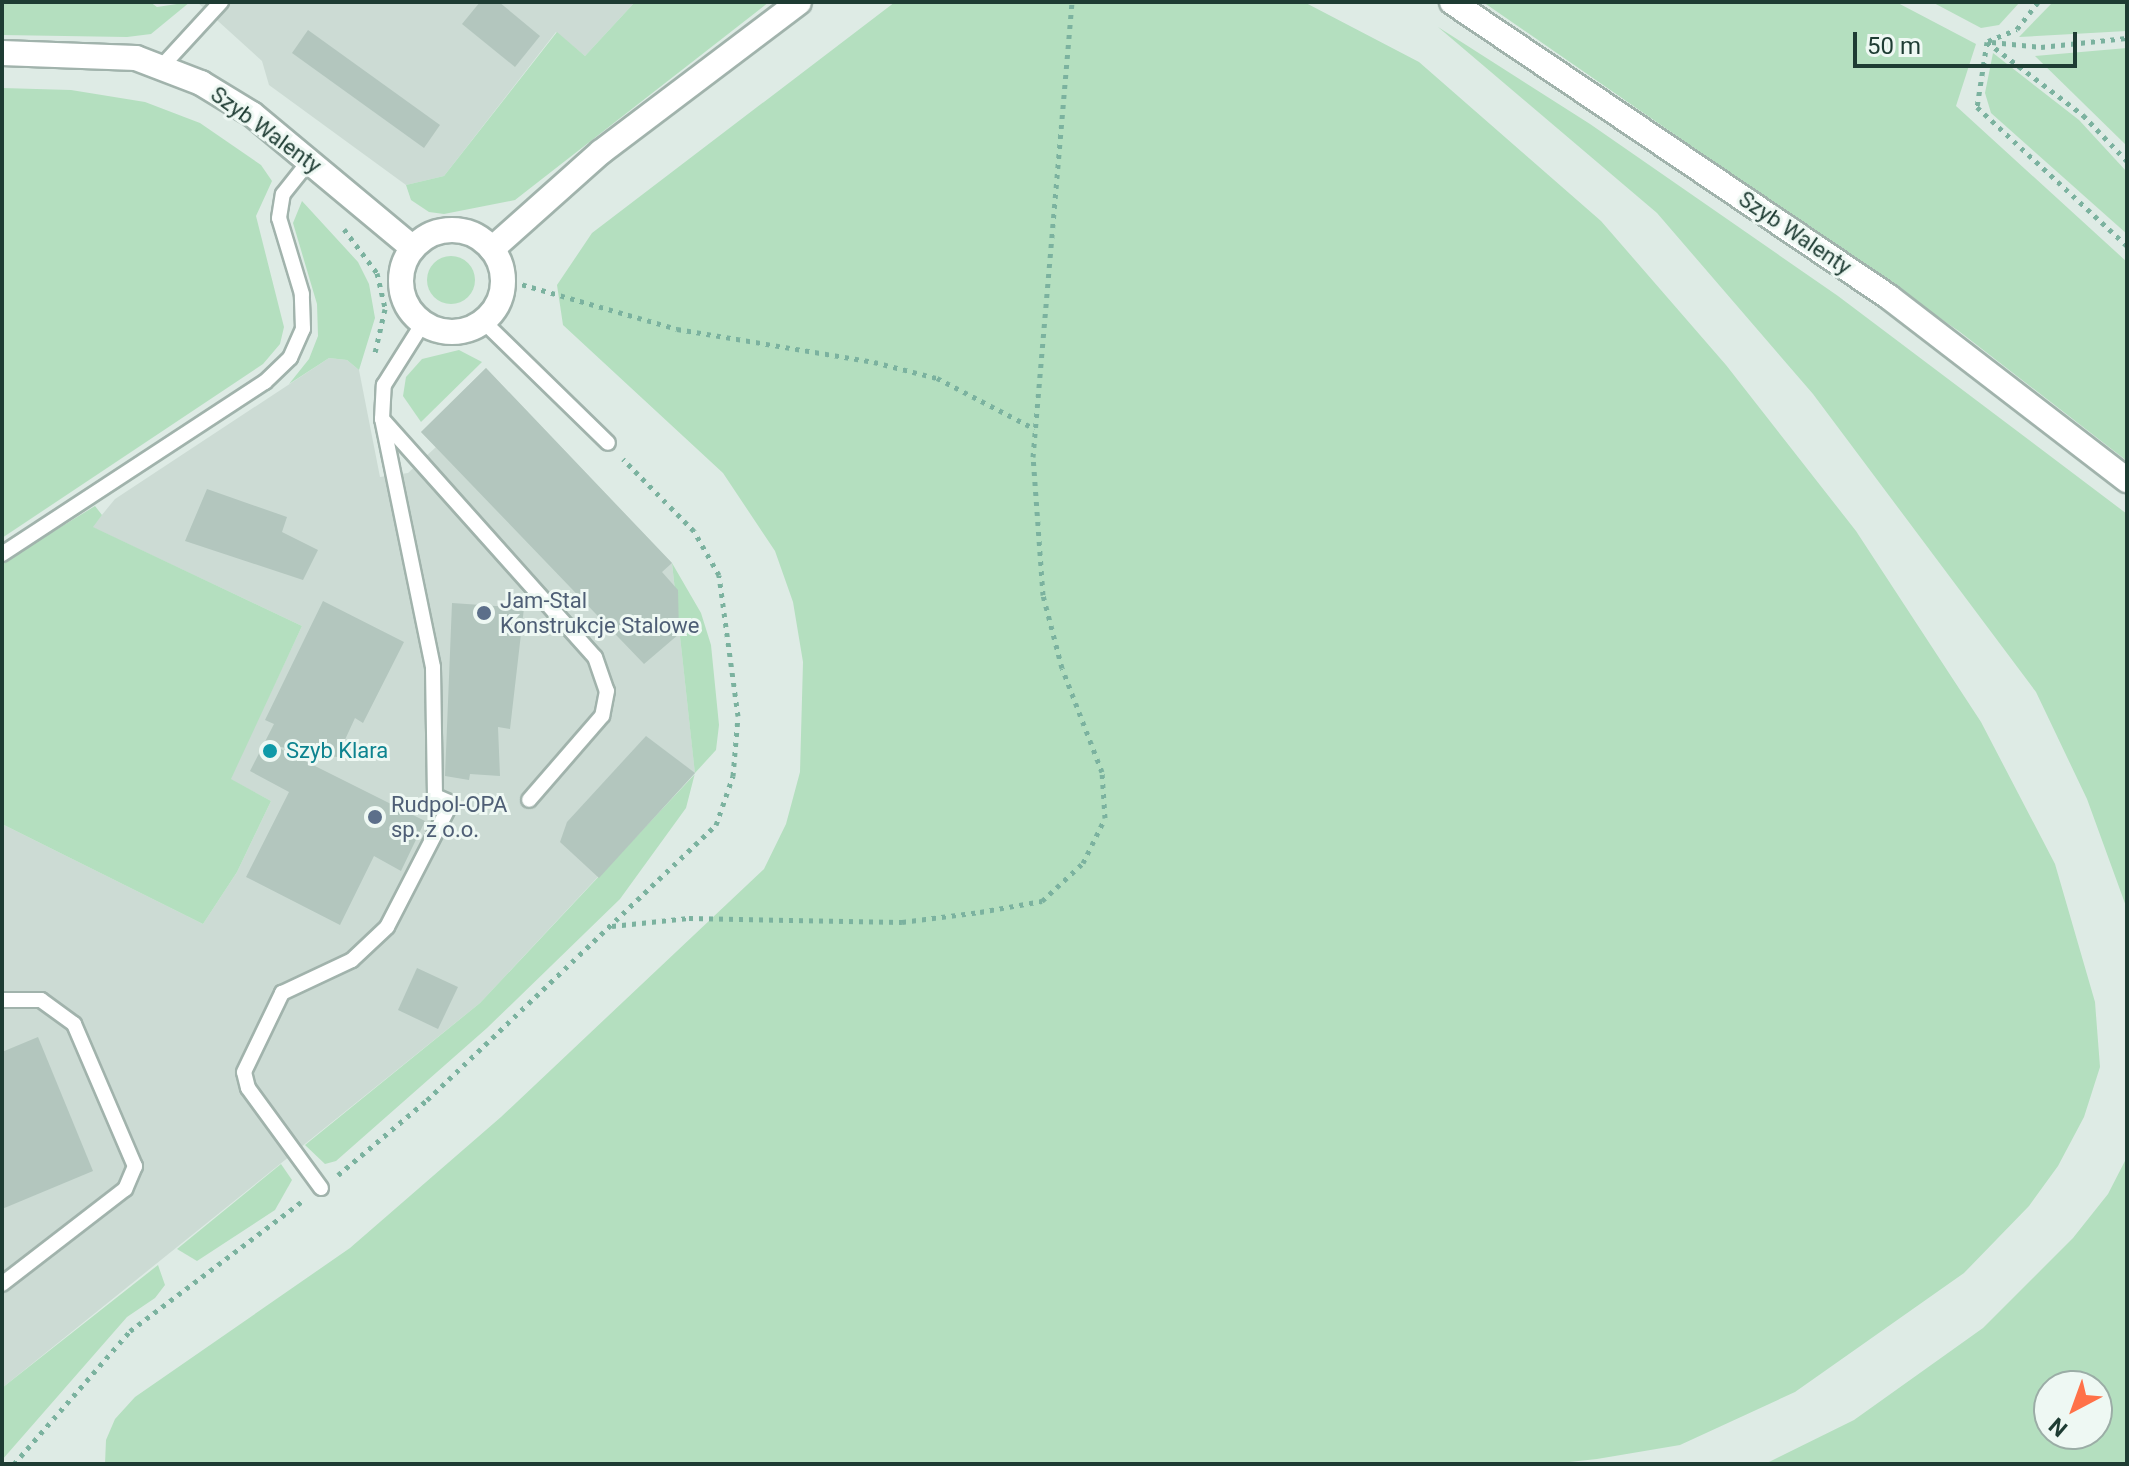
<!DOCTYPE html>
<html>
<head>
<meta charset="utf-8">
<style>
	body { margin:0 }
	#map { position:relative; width:2129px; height:1466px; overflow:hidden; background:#deebe5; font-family:Roboto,sans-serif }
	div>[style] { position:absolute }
	.built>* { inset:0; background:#ccdbd4 }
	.green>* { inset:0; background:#b4dfbf }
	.round { border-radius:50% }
	.building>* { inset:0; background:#b3c6be }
	.path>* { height:5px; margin-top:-2.5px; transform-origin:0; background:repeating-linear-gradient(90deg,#7bb29f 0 4px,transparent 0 10px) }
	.roads { filter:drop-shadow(2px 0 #a1b3ac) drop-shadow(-2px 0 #a1b3ac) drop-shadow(0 2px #a1b3ac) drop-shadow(0 -2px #a1b3ac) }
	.lane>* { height:14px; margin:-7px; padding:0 7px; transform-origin:7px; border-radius:7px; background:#fff }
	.street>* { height:24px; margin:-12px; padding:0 12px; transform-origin:12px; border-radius:12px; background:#fff }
	.street>.ring { margin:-12px; padding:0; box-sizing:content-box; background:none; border:24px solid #fff; border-radius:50% }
	.dots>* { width:22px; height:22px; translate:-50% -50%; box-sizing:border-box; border:4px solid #eef8f3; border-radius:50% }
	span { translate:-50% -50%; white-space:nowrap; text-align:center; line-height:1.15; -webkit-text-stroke:6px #eef8f3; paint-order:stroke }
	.street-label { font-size:22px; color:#1e3c33 }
	.service-label { font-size:22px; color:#4e5e75 }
	.left { translate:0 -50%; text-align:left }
	.culture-label { font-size:22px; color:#0d838f }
	.frame { position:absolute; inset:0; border:4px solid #1e3c33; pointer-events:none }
	.north { position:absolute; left:2033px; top:1370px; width:80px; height:80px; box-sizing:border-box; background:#eef8f3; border:2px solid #9bada6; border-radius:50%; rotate:221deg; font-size:22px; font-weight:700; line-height:32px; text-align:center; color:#1e3c33 }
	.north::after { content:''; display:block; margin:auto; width:28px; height:36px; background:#ff7148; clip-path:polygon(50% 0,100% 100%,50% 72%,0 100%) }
	.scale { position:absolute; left:1853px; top:32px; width:224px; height:36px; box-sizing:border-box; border:4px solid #1e3c33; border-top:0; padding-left:10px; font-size:24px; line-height:28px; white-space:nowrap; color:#1e3c33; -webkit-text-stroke:6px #eef8f3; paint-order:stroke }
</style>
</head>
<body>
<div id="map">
	<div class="built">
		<div style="clip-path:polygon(197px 2px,635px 2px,585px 56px,556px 32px,444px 176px,406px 185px,269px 85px,262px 61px)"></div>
		<div style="clip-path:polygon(329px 358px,347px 360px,359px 370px,380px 477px,408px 473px,436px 447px,421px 432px,486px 368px,672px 563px,695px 773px,480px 1003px,2px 1388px,2px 824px,203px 924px,237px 872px,271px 801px,230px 779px,302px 626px,92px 527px,115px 499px)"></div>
	</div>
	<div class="green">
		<div style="clip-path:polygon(2px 2px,150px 2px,157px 7px,190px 2px,151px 34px,127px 37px,2px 35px)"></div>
		<div style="clip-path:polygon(635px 2px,769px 2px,515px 200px,444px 214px,429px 212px,411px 200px,406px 185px,444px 176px,557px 32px,585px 56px)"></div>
		<div style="clip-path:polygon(895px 2px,1304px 2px,1419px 62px,1601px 221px,1726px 365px,1856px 531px,1981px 722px,2055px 864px,2095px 1002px,2100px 1067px,2084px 1117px,2058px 1166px,2029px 1206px,1964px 1273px,1795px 1392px,1680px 1445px,1597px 1459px,1551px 1464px,105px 1464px,106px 1440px,115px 1419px,135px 1397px,350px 1248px,501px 1117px,764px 869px,786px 824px,800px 772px,803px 662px,793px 602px,775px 551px,723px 473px,563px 325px,557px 285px,592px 233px)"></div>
		<div style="clip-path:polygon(1483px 2px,1896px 2px,1976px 44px,1956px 106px,2127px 262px,2127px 461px,1960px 332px)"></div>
		<div style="clip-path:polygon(1932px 2px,2020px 2px,1999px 25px,1981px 28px)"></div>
		<div style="clip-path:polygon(2053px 2px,2127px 2px,2127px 31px,2019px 37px)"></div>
		<div style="clip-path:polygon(1438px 27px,1590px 124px,1838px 296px,2127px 514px,2127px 909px,2087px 799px,2036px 692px,1813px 394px,1657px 213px)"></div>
		<div style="clip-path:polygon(2127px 48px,2127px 146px,2035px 56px)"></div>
		<div style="clip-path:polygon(1993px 53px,2079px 120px,2127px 172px,2127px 234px,1991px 113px,1985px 93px)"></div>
		<div style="clip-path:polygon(2px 88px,71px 90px,145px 102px,200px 123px,261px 165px,272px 181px,256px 216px,284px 327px,280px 344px,263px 364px,2px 538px)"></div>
		<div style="clip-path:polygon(302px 201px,358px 262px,369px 284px,375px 318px,359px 370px,347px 360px,329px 358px,289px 384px,309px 359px,318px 336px,317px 304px,293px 223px)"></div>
		<div class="round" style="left:427px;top:256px;width:48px;height:48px"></div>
		<div style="clip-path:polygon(459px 350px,482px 362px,421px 422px,403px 396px,406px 377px,422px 359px)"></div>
		<div style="clip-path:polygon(95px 506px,102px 515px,93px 527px,302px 626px,231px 779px,271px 801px,237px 872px,203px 924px,2px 824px,2px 563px)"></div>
		<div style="clip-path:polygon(672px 563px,701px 613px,711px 645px,719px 725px,716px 750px,695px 773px,686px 808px,620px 899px,487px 1028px,336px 1161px,325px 1164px,305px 1145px,480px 1003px,695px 774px)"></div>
		<div style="clip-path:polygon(evenodd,2127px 1157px,2127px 1464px,1765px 1464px,1854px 1420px,1983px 1328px,2073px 1238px,2108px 1194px,2127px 1157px,2049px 1386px,2097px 1386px,2097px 1434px,2049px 1434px,2049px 1386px)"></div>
		<div style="clip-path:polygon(281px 1164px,292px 1180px,275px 1210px,197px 1261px,177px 1249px)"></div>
		<div style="clip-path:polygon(158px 1265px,165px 1285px,155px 1298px,127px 1317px,2px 1460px,2px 1388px)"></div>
	</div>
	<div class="building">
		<div style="clip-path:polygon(480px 2px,499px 2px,540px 36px,515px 67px,462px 24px)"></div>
		<div style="clip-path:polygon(308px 30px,440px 125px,424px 148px,292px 53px)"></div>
		<div style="clip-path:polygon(486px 368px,672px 563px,662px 572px,678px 590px,679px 634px,644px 664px,421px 432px)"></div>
		<div style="clip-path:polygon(207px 489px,287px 517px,282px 532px,318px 550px,303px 580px,185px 541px)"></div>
		<div style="clip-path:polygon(323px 601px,404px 642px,363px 723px,355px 718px,337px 757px,275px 746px,425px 821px,401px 871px,374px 856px,340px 925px,246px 877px,289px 792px,250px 771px,274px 724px,265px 720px)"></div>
		<div style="clip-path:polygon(452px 603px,524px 608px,510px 729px,498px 727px,500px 776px,470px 774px,469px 780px,445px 776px)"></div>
		<div style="clip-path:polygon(646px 736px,695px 773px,599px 878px,560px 842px,567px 822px)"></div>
		<div style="clip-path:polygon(417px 968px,458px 987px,438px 1029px,398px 1010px)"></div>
		<div style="clip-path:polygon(38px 1037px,93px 1171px,2px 1209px,2px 1052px)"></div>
	</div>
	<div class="path">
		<div style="left:1988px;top:41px;width:31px;rotate:-22deg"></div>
		<div style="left:2017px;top:29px;width:34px;rotate:-52deg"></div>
		<div style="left:1987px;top:42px;width:66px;rotate:98.7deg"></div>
		<div style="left:1977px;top:107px;width:205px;rotate:42.8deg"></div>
		<div style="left:1987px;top:42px;width:121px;rotate:37.2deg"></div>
		<div style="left:2083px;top:115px;width:64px;rotate:46.3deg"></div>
		<div style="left:1992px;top:42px;width:49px;rotate:5.8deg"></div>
		<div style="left:2041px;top:47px;width:86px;rotate:-6deg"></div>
		<div style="left:344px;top:229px;width:55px;rotate:53.1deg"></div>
		<div style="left:377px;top:273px;width:37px;rotate:77deg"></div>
		<div style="left:385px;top:309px;width:49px;rotate:102.9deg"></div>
		<div style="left:503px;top:279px;width:181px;rotate:16deg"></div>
		<div style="left:677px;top:329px;width:200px;rotate:9.5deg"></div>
		<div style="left:874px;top:362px;width:65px;rotate:14.3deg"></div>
		<div style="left:937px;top:378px;width:110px;rotate:27.5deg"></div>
		<div style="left:612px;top:926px;width:77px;rotate:-5.9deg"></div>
		<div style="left:689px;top:918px;width:213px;rotate:1.1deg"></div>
		<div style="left:902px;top:922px;width:79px;rotate:-7.3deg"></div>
		<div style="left:980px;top:912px;width:63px;rotate:-10.1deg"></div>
		<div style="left:1042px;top:901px;width:56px;rotate:-42.8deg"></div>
		<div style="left:1083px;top:863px;width:50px;rotate:-63.9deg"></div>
		<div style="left:1105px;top:818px;width:46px;rotate:-93.7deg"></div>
		<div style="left:1102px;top:772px;width:111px;rotate:-111deg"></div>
		<div style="left:1062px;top:668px;width:75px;rotate:-104.6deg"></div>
		<div style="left:1043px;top:595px;width:138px;rotate:-94.1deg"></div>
		<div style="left:1033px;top:457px;width:457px;rotate:-85.1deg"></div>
		<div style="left:338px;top:1175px;width:116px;rotate:-40.1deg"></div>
		<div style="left:427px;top:1100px;width:399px;rotate:-43.6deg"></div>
		<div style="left:716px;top:825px;width:52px;rotate:-70.9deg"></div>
		<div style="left:733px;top:776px;width:60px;rotate:-85.2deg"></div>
		<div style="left:738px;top:716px;width:142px;rotate:-97.7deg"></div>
		<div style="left:719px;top:575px;width:51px;rotate:-119.6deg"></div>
		<div style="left:694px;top:531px;width:101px;rotate:-134.6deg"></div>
		<div style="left:14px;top:1464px;width:176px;rotate:-48.9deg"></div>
		<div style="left:130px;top:1331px;width:218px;rotate:-37deg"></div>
	</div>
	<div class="roads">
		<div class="lane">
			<div style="left:163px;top:65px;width:86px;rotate:-47.4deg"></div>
			<div style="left:484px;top:322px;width:173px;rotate:44.3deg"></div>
			<div style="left:382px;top:419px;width:319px;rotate:48.2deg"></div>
			<div style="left:595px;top:657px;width:36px;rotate:71deg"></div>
			<div style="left:607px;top:691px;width:25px;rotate:101deg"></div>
			<div style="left:602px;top:716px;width:111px;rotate:131deg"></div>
			<div style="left:2px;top:554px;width:314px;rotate:-33.2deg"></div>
			<div style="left:265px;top:382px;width:35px;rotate:-44deg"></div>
			<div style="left:290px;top:358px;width:32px;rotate:-66deg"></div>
			<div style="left:303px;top:329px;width:35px;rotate:-92deg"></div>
			<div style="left:302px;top:294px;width:79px;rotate:-106.8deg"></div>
			<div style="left:279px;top:218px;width:24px;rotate:-81deg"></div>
			<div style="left:283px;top:194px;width:43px;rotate:-51.5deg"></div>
			<div style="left:2px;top:1000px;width:39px"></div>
			<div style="left:41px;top:1000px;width:41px;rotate:36deg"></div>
			<div style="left:74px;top:1024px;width:155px;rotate:66.8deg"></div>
			<div style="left:135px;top:1166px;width:25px;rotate:113deg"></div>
			<div style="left:125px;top:1189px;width:155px;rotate:142.3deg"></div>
			<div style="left:321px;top:1188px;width:124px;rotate:-126.1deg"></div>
			<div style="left:248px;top:1088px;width:16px;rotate:-104deg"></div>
			<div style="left:244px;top:1072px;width:88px;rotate:-64.3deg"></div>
			<div style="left:282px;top:993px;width:77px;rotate:-25.2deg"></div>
			<div style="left:352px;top:960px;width:48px;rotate:-43.3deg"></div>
			<div style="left:387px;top:927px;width:140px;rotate:-62.7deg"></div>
			<div style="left:451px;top:803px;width:17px;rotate:-156deg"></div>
			<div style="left:435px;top:796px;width:129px;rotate:-90.9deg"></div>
			<div style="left:433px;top:667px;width:253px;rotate:-101.6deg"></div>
			<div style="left:382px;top:419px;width:34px;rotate:-87deg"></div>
			<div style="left:384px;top:385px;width:73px;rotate:-57.8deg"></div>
		</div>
		<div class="street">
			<div style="left:1452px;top:2px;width:527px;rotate:34.02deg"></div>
			<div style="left:1889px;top:297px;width:300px;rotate:37.6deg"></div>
			<div style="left:2px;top:53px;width:134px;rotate:2.1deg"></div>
			<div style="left:136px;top:58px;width:70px;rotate:21deg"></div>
			<div style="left:201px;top:83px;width:60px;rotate:31.3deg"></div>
			<div style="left:252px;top:114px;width:209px;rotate:39.8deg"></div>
			<div class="ring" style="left:401px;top:230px;width:78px;height:78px"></div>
			<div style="left:492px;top:249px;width:146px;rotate:-41.7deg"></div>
			<div style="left:601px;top:152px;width:248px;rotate:-37.1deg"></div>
		</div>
	</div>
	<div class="dots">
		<div style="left:484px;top:613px;background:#5c6f8a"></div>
		<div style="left:270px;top:751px;background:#0f9aa8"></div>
		<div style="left:375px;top:817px;background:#5c6f8a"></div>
	</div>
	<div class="street-label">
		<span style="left:266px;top:130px;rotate:36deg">Szyb Walenty</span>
		<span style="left:1795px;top:233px;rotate:34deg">Szyb Walenty</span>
	</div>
	<div class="service-label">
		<span class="left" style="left:500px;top:613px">Jam-Stal<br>Konstrukcje Stalowe</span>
		<span class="left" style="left:391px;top:817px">Rudpol-OPA<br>sp. z o.o.</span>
	</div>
	<div class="culture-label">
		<span class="left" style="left:286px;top:751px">Szyb Klara</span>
	</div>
	<div class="frame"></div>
	<div class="north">N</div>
	<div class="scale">50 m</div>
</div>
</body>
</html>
